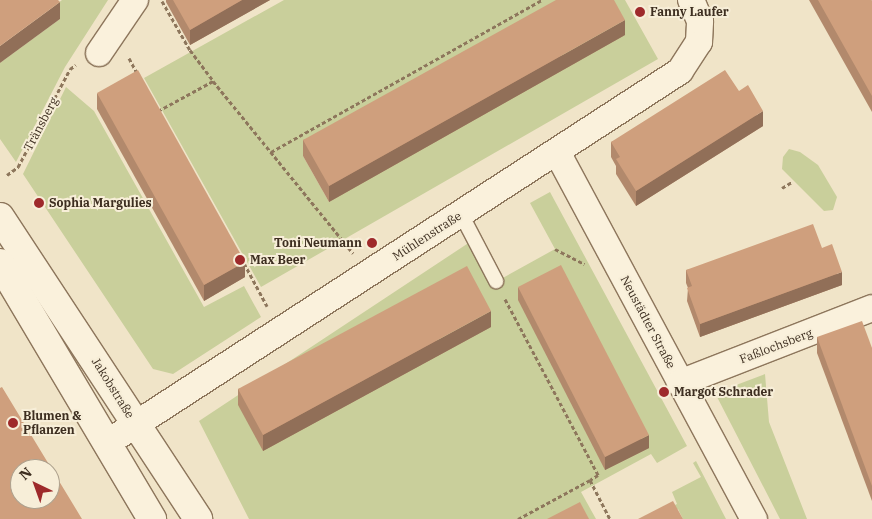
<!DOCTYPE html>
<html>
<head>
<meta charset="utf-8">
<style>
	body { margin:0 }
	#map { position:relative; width:872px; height:519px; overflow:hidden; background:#f0e4c8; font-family:"IBM Plex Serif",serif }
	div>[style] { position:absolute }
	.green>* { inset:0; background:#c9cf9b }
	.path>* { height:3px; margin-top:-1.5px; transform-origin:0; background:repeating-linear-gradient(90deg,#8d765c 0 4px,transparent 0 6.5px) }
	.roads { filter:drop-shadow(1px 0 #8d765c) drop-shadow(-1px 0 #8d765c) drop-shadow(0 1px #8d765c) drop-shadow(0 -1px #8d765c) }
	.service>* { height:14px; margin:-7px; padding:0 7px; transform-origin:7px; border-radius:7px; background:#faf1dc }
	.minor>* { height:26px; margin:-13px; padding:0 13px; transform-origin:13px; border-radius:13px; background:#faf1dc }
	.tertiary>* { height:28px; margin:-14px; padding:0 14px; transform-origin:14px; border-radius:14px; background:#faf1dc }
	.wall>* { inset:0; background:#b2896c }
	.shaded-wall>* { inset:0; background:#916f58 }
	.building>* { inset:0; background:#cf9f7d }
	.dots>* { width:14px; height:14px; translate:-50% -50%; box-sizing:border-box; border:2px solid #f7eed8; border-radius:50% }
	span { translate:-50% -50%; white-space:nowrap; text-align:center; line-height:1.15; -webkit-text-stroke:4px #f7eed8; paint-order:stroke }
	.poi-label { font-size:12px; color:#3d2e20; font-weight:700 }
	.left { translate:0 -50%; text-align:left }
	.right { translate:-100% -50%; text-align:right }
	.street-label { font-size:12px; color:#3d2e20 }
	.north { position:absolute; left:10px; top:459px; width:50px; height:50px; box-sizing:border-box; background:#f7eed8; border:1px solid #ada18e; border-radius:50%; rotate:318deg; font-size:14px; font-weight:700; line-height:20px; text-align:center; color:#3d2e20 }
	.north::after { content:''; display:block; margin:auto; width:18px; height:22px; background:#9e2a2b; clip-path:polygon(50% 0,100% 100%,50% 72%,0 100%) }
</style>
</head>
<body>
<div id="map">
	<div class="green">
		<div style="clip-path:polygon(62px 0,108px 0,65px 67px,16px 162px,0 139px,0 63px,60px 19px,52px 8px)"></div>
		<div style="clip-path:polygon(284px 0,584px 0,303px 156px,329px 202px,605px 0,625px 0,658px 59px,261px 287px,144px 78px)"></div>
		<div style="clip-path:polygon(66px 87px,94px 111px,204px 307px,244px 286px,261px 317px,173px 374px,153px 369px,23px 174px)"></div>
		<div style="clip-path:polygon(789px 149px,800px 152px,818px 165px,837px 197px,833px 210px,824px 211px,782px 169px,783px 157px)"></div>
		<div style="clip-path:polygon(550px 192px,687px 446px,657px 463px,651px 454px,581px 492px,596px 519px,249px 519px,199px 421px,470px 242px,492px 284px,555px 249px,530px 203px)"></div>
		<div style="clip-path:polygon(765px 374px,769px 422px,807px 519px,780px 519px,715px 393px)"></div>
		<div style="clip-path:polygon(696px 461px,726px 519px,683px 519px,678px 509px,659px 519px,647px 519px,677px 504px,672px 492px,701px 477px,693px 463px)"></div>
	</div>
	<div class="path">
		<div style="left:162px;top:1px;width:56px;rotate:60.3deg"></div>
		<div style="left:190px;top:50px;width:39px;rotate:53deg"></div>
		<div style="left:213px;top:81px;width:222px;rotate:50.9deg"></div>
		<div style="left:129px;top:58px;width:19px;rotate:62deg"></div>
		<div style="left:158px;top:111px;width:63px;rotate:-28.6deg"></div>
		<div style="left:271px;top:152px;width:311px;rotate:-29.3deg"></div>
		<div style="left:7px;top:175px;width:14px;rotate:-36deg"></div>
		<div style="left:18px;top:167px;width:111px;rotate:-62deg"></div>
		<div style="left:70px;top:69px;width:7px;rotate:-34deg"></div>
		<div style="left:782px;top:188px;width:12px;rotate:-31deg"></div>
		<div style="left:555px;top:249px;width:33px;rotate:27deg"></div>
		<div style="left:244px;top:263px;width:49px;rotate:61.9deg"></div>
		<div style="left:505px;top:299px;width:199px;rotate:62.1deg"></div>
		<div style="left:598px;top:475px;width:9px;rotate:148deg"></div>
		<div style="left:518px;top:519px;width:82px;rotate:-28.4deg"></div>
		<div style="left:590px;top:480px;width:44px;rotate:62.9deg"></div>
	</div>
	<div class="roads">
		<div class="service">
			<div style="left:461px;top:214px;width:76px;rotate:62.4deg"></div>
		</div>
		<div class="minor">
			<div style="left:99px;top:53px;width:64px;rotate:-55.8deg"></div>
			<div style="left:557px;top:152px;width:417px;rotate:61.8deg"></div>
			<div style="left:680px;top:383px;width:206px;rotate:-21.3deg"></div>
			<div style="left:107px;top:443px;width:683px;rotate:-32.99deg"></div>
			<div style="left:680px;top:71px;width:35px;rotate:-57deg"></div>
			<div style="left:699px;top:42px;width:21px;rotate:-87deg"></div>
			<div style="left:700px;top:21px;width:23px;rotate:-113deg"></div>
		</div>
		<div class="tertiary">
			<div style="left:0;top:217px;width:361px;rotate:56.7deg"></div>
			<div style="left:0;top:263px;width:298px;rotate:59.3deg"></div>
		</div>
	</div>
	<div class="wall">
		<div style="clip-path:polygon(166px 0,270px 0,190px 45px,166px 2px)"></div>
		<div style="clip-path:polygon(809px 0,871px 0,872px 1px,872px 112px)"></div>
		<div style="clip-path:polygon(625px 35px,329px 202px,303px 156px,303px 140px)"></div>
		<div style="clip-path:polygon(739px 91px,763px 126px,636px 206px,616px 174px,616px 166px,611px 157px,611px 142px)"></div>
		<div style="clip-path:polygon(97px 93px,245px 277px,204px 301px,97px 109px)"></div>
		<div style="clip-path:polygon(822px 248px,842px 285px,700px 337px,687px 301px,688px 288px,686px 283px,686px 270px)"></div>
		<div style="clip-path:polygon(518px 287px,649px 448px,605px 470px,518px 300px)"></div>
		<div style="clip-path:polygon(491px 327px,263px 451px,238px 405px,238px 389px)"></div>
		<div style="clip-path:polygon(817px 337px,872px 348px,872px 501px,817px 353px)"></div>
	</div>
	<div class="shaded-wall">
		<div style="clip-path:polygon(242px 0,270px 0,190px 45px,190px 30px)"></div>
		<div style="clip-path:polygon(60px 2px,60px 19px,0 63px,0 46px)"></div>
		<div style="clip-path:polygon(625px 20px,625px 35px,329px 202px,329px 186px)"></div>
		<div style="clip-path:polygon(763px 111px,763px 126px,636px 206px,636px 191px)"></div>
		<div style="clip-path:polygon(245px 262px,245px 277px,204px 301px,204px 285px)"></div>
		<div style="clip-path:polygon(842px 272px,842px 285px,700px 337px,700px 324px)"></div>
		<div style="clip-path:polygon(491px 311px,491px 327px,263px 451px,263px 435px)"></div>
		<div style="clip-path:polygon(649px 435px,649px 448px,605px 470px,605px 457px)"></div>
	</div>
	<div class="building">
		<div style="clip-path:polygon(0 0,58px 0,60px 2px,0 46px)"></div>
		<div style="clip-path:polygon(173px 0,242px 0,190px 30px)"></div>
		<div style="clip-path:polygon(556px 0,614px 0,625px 20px,329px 186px,303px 140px)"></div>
		<div style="clip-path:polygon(818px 0,871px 0,872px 1px,872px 96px)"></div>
		<div style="clip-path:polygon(138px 70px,245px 262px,204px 285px,97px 93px)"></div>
		<div style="clip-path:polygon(725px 70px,739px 91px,748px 85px,763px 111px,636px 191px,616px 159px,620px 157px,611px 142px)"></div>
		<div style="clip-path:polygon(813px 224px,822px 248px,832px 244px,842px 272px,700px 324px,687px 288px,692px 286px,686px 270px)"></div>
		<div style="clip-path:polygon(561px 265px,649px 435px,605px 457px,518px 287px)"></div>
		<div style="clip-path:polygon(467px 266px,491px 311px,263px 435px,238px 389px)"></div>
		<div style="clip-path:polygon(862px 321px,872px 348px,872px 486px,817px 337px)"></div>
		<div style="clip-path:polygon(evenodd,2px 387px,82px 519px,0 519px,0 388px,2px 387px,20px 469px,50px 469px,50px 499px,20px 499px,20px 469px)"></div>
		<div style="clip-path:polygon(673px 501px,683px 519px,638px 519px)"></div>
		<div style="clip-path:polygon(580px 502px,589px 519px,547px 519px)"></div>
	</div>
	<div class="dots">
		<div style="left:640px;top:12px;background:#9e2a2b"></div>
		<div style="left:39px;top:203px;background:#9e2a2b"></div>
		<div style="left:372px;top:243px;background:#9e2a2b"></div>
		<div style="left:240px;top:260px;background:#9e2a2b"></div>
		<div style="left:664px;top:392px;background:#9e2a2b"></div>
		<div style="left:13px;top:423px;background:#9e2a2b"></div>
	</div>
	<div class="poi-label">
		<span class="left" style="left:650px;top:12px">Fanny Laufer</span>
		<span class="left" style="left:49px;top:203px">Sophia Margulies</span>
		<span class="right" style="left:362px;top:243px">Toni Neumann</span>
		<span class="left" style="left:250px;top:260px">Max Beer</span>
		<span class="left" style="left:674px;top:392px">Margot Schrader</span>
		<span class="left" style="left:23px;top:423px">Blumen &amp;<br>Pflanzen</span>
	</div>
	<div class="street-label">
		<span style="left:41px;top:124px;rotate:-62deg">Tränsberg</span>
		<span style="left:427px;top:236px;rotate:-33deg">Mühlenstraße</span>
		<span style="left:648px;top:322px;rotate:62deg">Neustädter Straße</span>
		<span style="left:776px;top:346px;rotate:-21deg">Faßlochsberg</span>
		<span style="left:113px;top:388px;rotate:58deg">Jakobstraße</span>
	</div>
	<div class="north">N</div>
</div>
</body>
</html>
